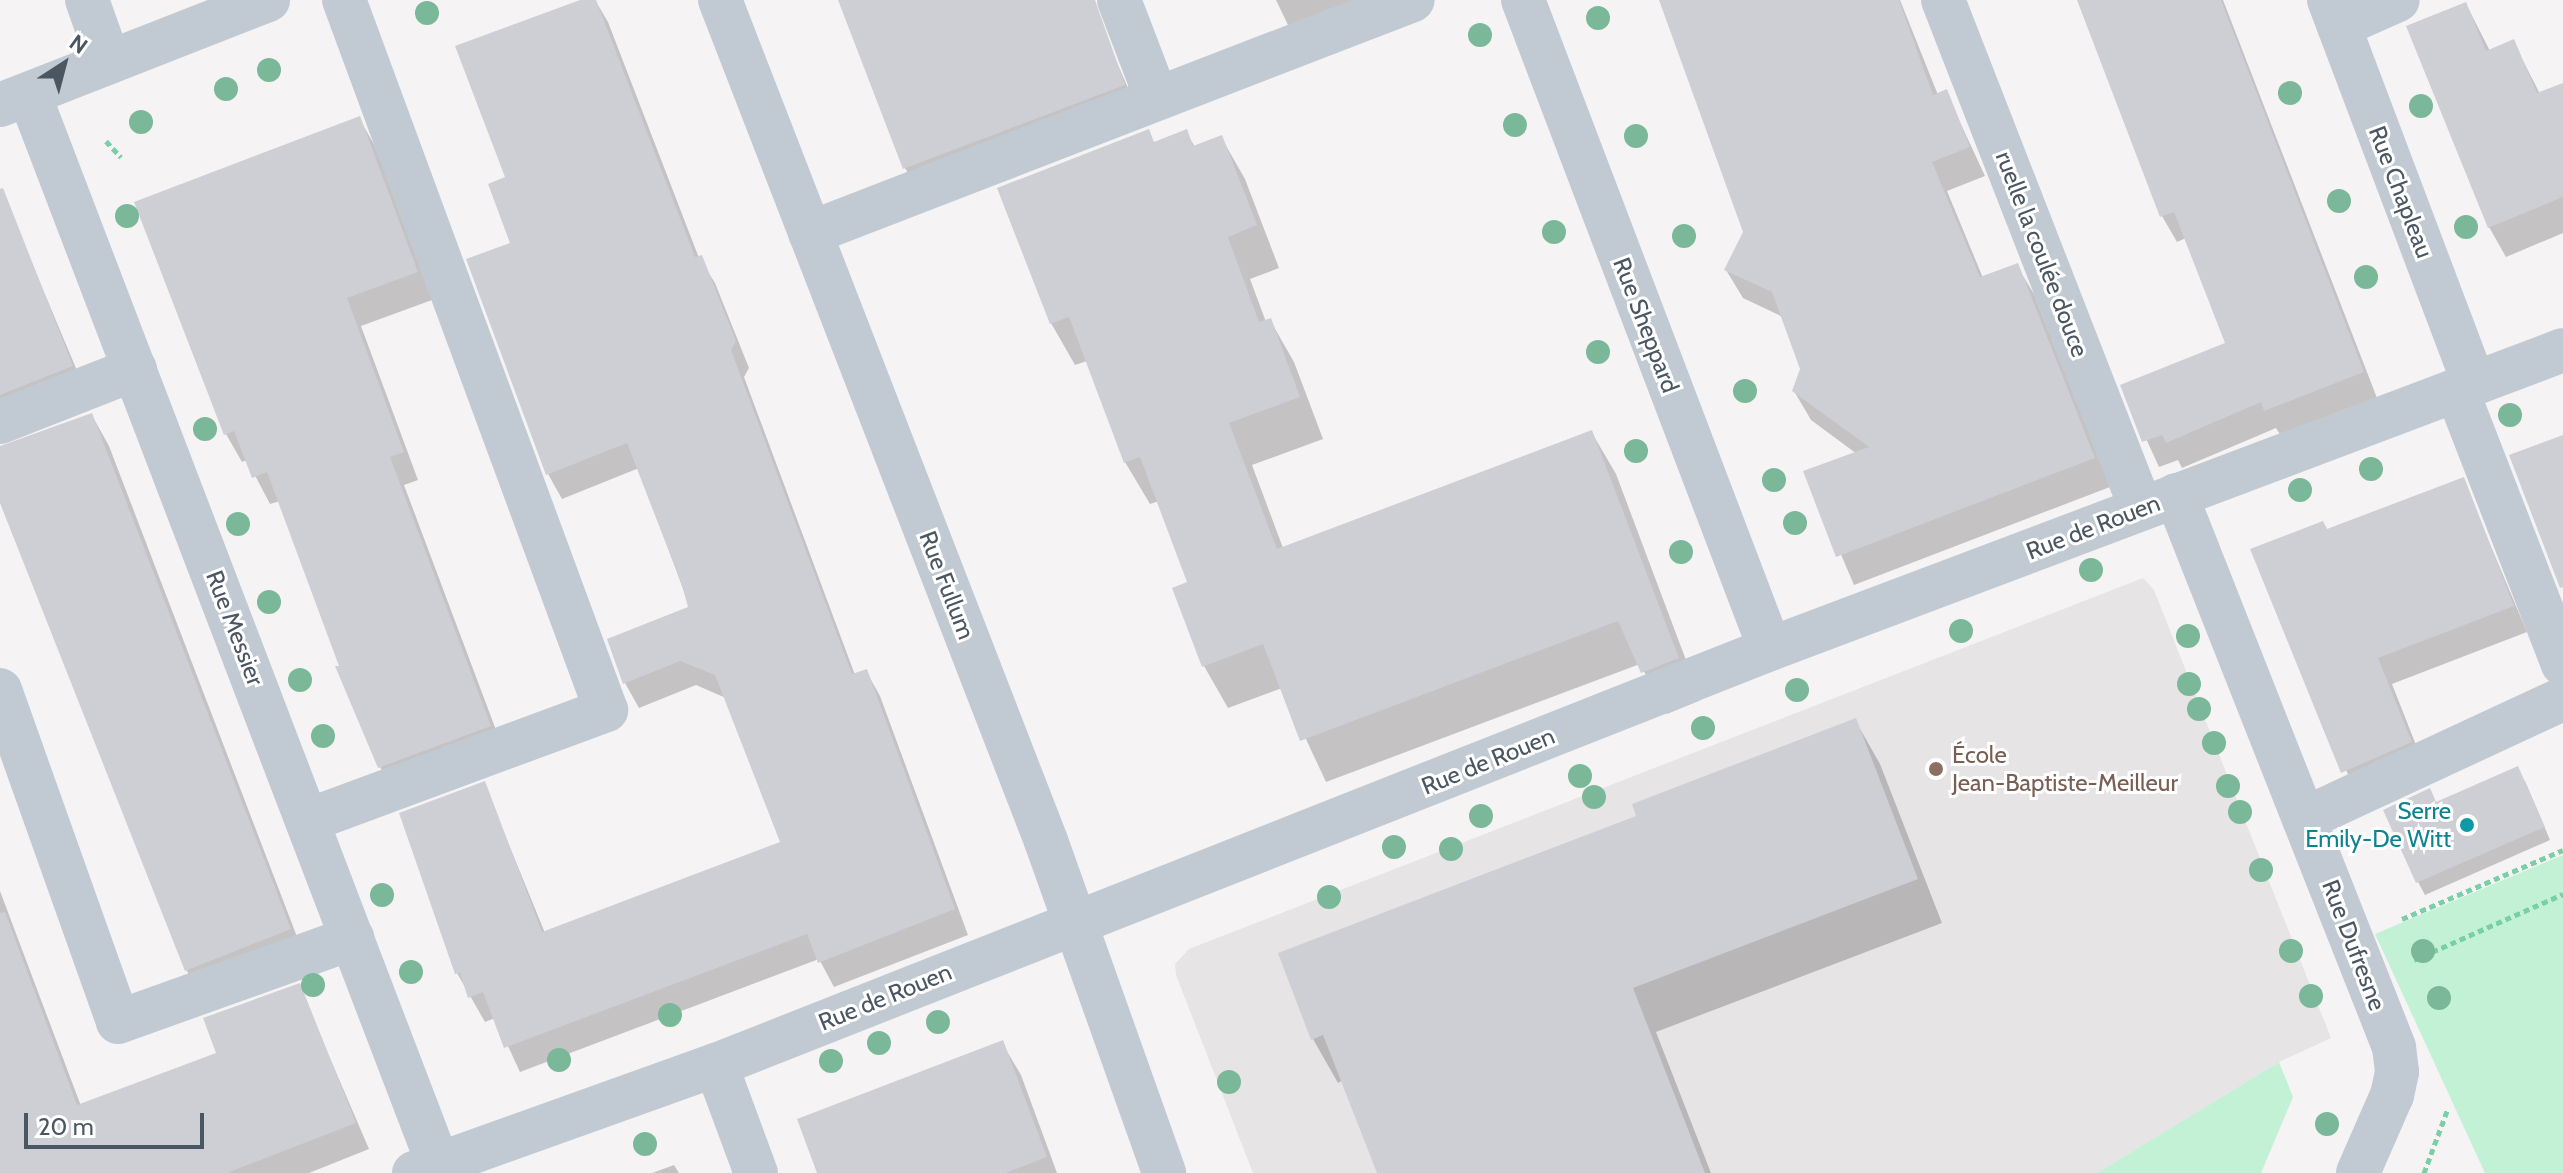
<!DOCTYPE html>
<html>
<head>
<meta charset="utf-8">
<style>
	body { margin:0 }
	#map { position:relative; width:2563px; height:1173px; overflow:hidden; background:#f5f3f3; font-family:Cabin,sans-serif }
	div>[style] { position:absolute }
	.education>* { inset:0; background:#e6e4e5 }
	.green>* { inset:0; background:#c3f1d5 }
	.shadow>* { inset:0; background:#0003 }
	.building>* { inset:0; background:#cdcfd5 }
	.path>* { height:5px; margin-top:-2.5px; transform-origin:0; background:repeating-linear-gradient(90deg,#7ad0a6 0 6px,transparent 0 10px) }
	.minor>* { height:44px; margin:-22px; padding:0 22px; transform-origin:22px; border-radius:22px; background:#c1cad2 }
	.trees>* { width:24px; height:24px; margin:-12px; border-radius:50%; background:#7bb799 }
	.dots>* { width:22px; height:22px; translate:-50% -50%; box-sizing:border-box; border:4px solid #fff; border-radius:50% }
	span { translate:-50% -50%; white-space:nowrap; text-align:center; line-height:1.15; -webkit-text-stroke:6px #fff; paint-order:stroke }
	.street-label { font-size:24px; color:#4a5661 }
	.education-label { font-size:24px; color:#785e54 }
	.left { translate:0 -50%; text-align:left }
	.culture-label { font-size:24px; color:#0d838f }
	.right { translate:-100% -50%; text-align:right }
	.north { position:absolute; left:24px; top:24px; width:80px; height:80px; -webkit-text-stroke:6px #fff; paint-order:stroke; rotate:36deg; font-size:22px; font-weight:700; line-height:32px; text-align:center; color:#4a5661 }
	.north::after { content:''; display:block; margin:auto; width:28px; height:36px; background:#4a5661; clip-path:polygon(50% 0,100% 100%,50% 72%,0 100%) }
	.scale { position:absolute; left:24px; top:1113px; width:180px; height:36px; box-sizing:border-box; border:4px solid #4a5661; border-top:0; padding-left:10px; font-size:24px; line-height:28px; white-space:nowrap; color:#4a5661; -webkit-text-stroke:6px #fff; paint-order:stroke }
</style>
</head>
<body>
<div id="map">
	<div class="education">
		<div style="clip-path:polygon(2143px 578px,2154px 590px,2331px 1038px,2279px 1062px,2097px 1173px,1253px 1173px,1176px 975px,1175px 964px,1189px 949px)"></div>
	</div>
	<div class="green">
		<div style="clip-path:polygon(2563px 855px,2563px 1173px,2485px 1173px,2375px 934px)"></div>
		<div style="clip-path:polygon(2279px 1062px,2293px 1097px,2261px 1173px,2097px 1173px)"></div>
	</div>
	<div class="shadow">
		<div style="clip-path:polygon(586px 0,595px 0,608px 22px,699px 258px,715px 283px,749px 368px,744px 377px,855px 675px,866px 671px,880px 696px,968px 935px,834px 987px,819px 959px,520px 1072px,495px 1018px,485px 1022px,457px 973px,484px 784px,545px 933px,783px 844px,726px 698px,696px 685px,639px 708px,625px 683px,690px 608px,639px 468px,562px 499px,548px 474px,508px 178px)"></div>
		<div style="clip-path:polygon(841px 0,997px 0,1097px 17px,1138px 111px,920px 193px,905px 168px)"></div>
		<div style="clip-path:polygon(1276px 0,1399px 0,1299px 48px)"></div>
		<div style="clip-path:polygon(1660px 0,1900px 0,1938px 95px,1946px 92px,1985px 176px,1947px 191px,1983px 278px,2017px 266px,2034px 294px,2110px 487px,1854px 585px,1806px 472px,1857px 454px,1811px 420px,1794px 391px,1802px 369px,1783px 317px,1743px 298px,1726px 270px,1746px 232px)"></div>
		<div style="clip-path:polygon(2078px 0,2223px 0,2377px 398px,2281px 436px,2276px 428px,2182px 468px,2178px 460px,2159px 467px,2122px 386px,2227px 344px,2186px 238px,2177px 242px,2162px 216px)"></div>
		<div style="clip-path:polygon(2466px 4px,2490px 51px,2513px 41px,2540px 94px,2563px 85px,2563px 233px,2506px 257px,2489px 227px)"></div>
		<div style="clip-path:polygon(359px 118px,375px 146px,432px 300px,361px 326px,418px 480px,404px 485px,505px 754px,396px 794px,380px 767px,280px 501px,270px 504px,247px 460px,242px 462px,226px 434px,136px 203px)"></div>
		<div style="clip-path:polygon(1186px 132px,1195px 147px,1221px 137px,1245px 179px,1279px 268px,1250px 279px,1266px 322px,1270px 320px,1294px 362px,1323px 439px,1252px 465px,1283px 548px,1592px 433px,1616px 474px,1701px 700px,1667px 714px,1640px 664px,1326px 782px,1282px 688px,1228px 708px,1204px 666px,1190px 583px,1159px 501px,1150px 504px,1125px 462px,1087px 361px,1075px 365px,1051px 323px,1155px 144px)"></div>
		<div style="clip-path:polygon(15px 223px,86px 392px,0 428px,0 229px)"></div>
		<div style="clip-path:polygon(94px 419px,109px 446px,304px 955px,201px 996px,187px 971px,0 502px,0 448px)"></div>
		<div style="clip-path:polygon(2463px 480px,2527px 632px,2392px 684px,2425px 768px,2358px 798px,2253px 550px,2327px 531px)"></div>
		<div style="clip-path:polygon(1855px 720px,1880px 764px,1942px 923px,1656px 1032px,1711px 1173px,1379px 1173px,1343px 1080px,1338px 1083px,1313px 1039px,1281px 954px,1639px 817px)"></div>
		<div style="clip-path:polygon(2525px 781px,2550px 840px,2425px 895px,2418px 882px,2437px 804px)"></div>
		<div style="clip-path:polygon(0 891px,81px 1106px,219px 1054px,299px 986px,369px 1149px,309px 1173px,0 1173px)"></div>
		<div style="clip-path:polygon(1002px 1043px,1021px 1075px,1057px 1173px,819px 1173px)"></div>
		<div style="clip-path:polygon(674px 1165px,679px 1173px,652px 1173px)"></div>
	</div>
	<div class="building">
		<div style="clip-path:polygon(580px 0,596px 0,695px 257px,702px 255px,736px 341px,731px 350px,852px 674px,867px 669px,955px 909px,818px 963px,807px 934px,504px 1048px,483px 992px,468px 998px,460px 973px,455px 974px,399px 813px,485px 781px,542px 932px,780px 842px,715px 675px,680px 661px,623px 684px,607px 639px,688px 607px,682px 585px,627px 443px,546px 475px,466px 259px,510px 243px,488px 184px,505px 177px,455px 46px)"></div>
		<div style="clip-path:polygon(838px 0,1095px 0,1125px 85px,903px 169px)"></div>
		<div style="clip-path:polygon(1659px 0,1899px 0,1933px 95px,1947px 89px,1970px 147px,1932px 162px,1980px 277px,2018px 263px,2095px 458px,1836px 557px,1803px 471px,1869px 447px,1792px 391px,1800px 369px,1772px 292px,1724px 270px,1743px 232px)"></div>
		<div style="clip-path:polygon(2077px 0,2221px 0,2364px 372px,2264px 411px,2261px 402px,2166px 443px,2162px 435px,2142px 442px,2120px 385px,2225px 343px,2174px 212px,2160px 217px)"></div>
		<div style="clip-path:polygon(2466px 2px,2486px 51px,2514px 39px,2537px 93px,2563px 83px,2563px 197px,2488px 228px,2406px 26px)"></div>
		<div style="clip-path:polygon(360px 116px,418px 272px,347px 298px,404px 452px,390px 457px,491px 726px,378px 768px,335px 666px,339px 666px,267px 472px,252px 478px,234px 431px,224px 435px,134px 202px)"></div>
		<div style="clip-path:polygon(1149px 129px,1154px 142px,1187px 129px,1193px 146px,1222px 135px,1257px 225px,1228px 237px,1259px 322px,1271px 318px,1300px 397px,1229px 423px,1277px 549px,1592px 430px,1679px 658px,1641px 673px,1618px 621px,1300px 741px,1263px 644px,1202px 667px,1172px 588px,1187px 582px,1140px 457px,1124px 463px,1069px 317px,1050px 324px,997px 188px)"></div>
		<div style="clip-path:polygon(3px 188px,73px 366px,0 395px,0 189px)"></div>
		<div style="clip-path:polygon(92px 413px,291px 929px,185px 971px,0 503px,0 446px)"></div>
		<div style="clip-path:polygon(2563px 435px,2563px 587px,2560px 588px,2509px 455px)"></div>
		<div style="clip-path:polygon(2464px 477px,2514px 606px,2378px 658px,2412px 742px,2341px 773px,2250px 549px,2323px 521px,2327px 529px)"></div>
		<div style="clip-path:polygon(1856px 718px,1918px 879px,1633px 988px,1705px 1173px,1377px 1173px,1323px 1035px,1311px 1040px,1278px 953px,1636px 816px,1632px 804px)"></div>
		<div style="clip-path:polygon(2518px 766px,2545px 827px,2416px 883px,2383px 810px,2430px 788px,2436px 802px)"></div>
		<div style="clip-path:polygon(5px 912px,77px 1105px,216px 1053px,203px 1018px,300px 983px,356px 1123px,227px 1173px,0 1173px,0 913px)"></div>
		<div style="clip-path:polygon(1003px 1040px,1047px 1157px,1006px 1173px,817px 1173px,797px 1119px)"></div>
	</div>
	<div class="path">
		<div style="left:106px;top:141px;width:22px;rotate:47deg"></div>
		<div style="left:2402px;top:919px;width:175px;rotate:-23.2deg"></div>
		<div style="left:2414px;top:960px;width:163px;rotate:-23.9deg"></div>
		<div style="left:2424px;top:1173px;width:69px;rotate:-69.7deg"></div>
	</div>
	<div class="minor">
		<div style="left:87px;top:0;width:66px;rotate:70.5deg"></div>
		<div style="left:720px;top:0;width:902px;rotate:68.81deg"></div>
		<div style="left:1046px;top:841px;width:352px;rotate:70.4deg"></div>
		<div style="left:1119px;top:0;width:104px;rotate:69.1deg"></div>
		<div style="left:1523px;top:0;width:694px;rotate:69.16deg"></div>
		<div style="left:1943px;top:0;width:545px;rotate:68.71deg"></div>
		<div style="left:2329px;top:0;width:410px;rotate:69.3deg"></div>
		<div style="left:2339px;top:26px;width:64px;rotate:-23.8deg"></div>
		<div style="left:29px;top:94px;width:1146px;rotate:69.08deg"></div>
		<div style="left:0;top:105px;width:288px;rotate:-21.4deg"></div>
		<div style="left:810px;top:233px;width:646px;rotate:-21.13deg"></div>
		<div style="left:2457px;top:391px;width:293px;rotate:68.8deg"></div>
		<div style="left:0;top:422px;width:145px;rotate:-21.4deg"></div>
		<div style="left:2176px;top:495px;width:593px;rotate:68.45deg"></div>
		<div style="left:2394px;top:1047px;width:25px;rotate:83deg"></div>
		<div style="left:2397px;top:1072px;width:24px;rotate:102deg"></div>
		<div style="left:2392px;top:1095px;width:85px;rotate:113.6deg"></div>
		<div style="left:0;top:690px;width:352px;rotate:70.4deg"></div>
		<div style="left:118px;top:1022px;width:249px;rotate:-19.7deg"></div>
		<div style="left:2304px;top:819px;width:285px;rotate:-24.9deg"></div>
		<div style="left:309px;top:820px;width:317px;rotate:-20.3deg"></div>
		<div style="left:606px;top:710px;width:757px;rotate:-110.25deg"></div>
		<div style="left:716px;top:1065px;width:115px;rotate:69.7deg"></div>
		<div style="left:414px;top:1173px;width:321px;rotate:-19.7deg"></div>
		<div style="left:716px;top:1065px;width:1133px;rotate:-21.54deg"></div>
		<div style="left:1770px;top:649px;width:847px;rotate:-20.66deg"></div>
	</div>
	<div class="trees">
		<div style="left:427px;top:13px"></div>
		<div style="left:1598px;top:18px"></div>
		<div style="left:1480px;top:35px"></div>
		<div style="left:269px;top:70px"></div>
		<div style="left:226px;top:89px"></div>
		<div style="left:2290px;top:93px"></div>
		<div style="left:2421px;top:106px"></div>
		<div style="left:141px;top:122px"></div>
		<div style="left:1515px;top:125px"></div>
		<div style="left:1636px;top:136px"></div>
		<div style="left:2339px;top:201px"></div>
		<div style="left:127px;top:216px"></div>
		<div style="left:2466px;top:227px"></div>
		<div style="left:1554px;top:232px"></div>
		<div style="left:1684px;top:236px"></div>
		<div style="left:2366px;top:277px"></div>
		<div style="left:1598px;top:352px"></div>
		<div style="left:1745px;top:391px"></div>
		<div style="left:2510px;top:415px"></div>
		<div style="left:205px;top:429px"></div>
		<div style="left:1636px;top:451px"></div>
		<div style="left:2371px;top:469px"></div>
		<div style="left:1774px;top:480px"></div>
		<div style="left:2300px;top:490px"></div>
		<div style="left:1795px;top:523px"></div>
		<div style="left:238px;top:524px"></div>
		<div style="left:1681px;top:552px"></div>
		<div style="left:2091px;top:570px"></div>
		<div style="left:269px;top:602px"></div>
		<div style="left:1961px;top:631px"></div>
		<div style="left:2188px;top:636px"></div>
		<div style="left:300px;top:680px"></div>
		<div style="left:2189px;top:684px"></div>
		<div style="left:1797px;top:690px"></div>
		<div style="left:2199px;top:709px"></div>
		<div style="left:1703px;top:728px"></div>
		<div style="left:323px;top:736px"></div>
		<div style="left:2214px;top:743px"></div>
		<div style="left:1580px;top:776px"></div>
		<div style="left:2228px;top:786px"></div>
		<div style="left:1594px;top:797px"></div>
		<div style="left:2240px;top:812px"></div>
		<div style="left:1481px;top:816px"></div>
		<div style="left:1394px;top:847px"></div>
		<div style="left:1451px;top:849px"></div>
		<div style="left:2261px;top:870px"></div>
		<div style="left:382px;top:895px"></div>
		<div style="left:1329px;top:897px"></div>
		<div style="left:2291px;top:951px"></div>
		<div style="left:2423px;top:951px"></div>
		<div style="left:411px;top:972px"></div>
		<div style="left:313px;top:985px"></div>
		<div style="left:2311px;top:996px"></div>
		<div style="left:2439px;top:998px"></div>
		<div style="left:670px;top:1015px"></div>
		<div style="left:938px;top:1022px"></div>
		<div style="left:879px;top:1043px"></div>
		<div style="left:559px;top:1060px"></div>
		<div style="left:831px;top:1061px"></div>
		<div style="left:1229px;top:1082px"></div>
		<div style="left:2327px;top:1124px"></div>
		<div style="left:645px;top:1144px"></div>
	</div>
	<div class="dots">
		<div style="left:1936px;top:769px;background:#8d6e63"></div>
		<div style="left:2467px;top:825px;background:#0f9aa8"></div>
	</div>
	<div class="street-label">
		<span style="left:2401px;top:192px;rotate:69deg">Rue Chapleau</span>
		<span style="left:2042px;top:254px;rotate:69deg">ruelle la coulée douce</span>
		<span style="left:1646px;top:325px;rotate:69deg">Rue Sheppard</span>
		<span style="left:2093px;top:527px;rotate:-21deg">Rue de Rouen</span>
		<span style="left:947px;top:585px;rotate:69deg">Rue Fullum</span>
		<span style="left:235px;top:628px;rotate:69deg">Rue Messier</span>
		<span style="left:1488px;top:761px;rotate:-22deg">Rue de Rouen</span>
		<span style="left:2354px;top:945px;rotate:69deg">Rue Dufresne</span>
		<span style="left:885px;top:997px;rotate:-22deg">Rue de Rouen</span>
	</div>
	<div class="education-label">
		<span class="left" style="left:1952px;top:769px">École<br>Jean-Baptiste-Meilleur</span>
	</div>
	<div class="culture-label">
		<span class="right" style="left:2451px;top:825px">Serre<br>Emily-De Witt</span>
	</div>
	<div class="north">N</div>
	<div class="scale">20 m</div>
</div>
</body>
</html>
